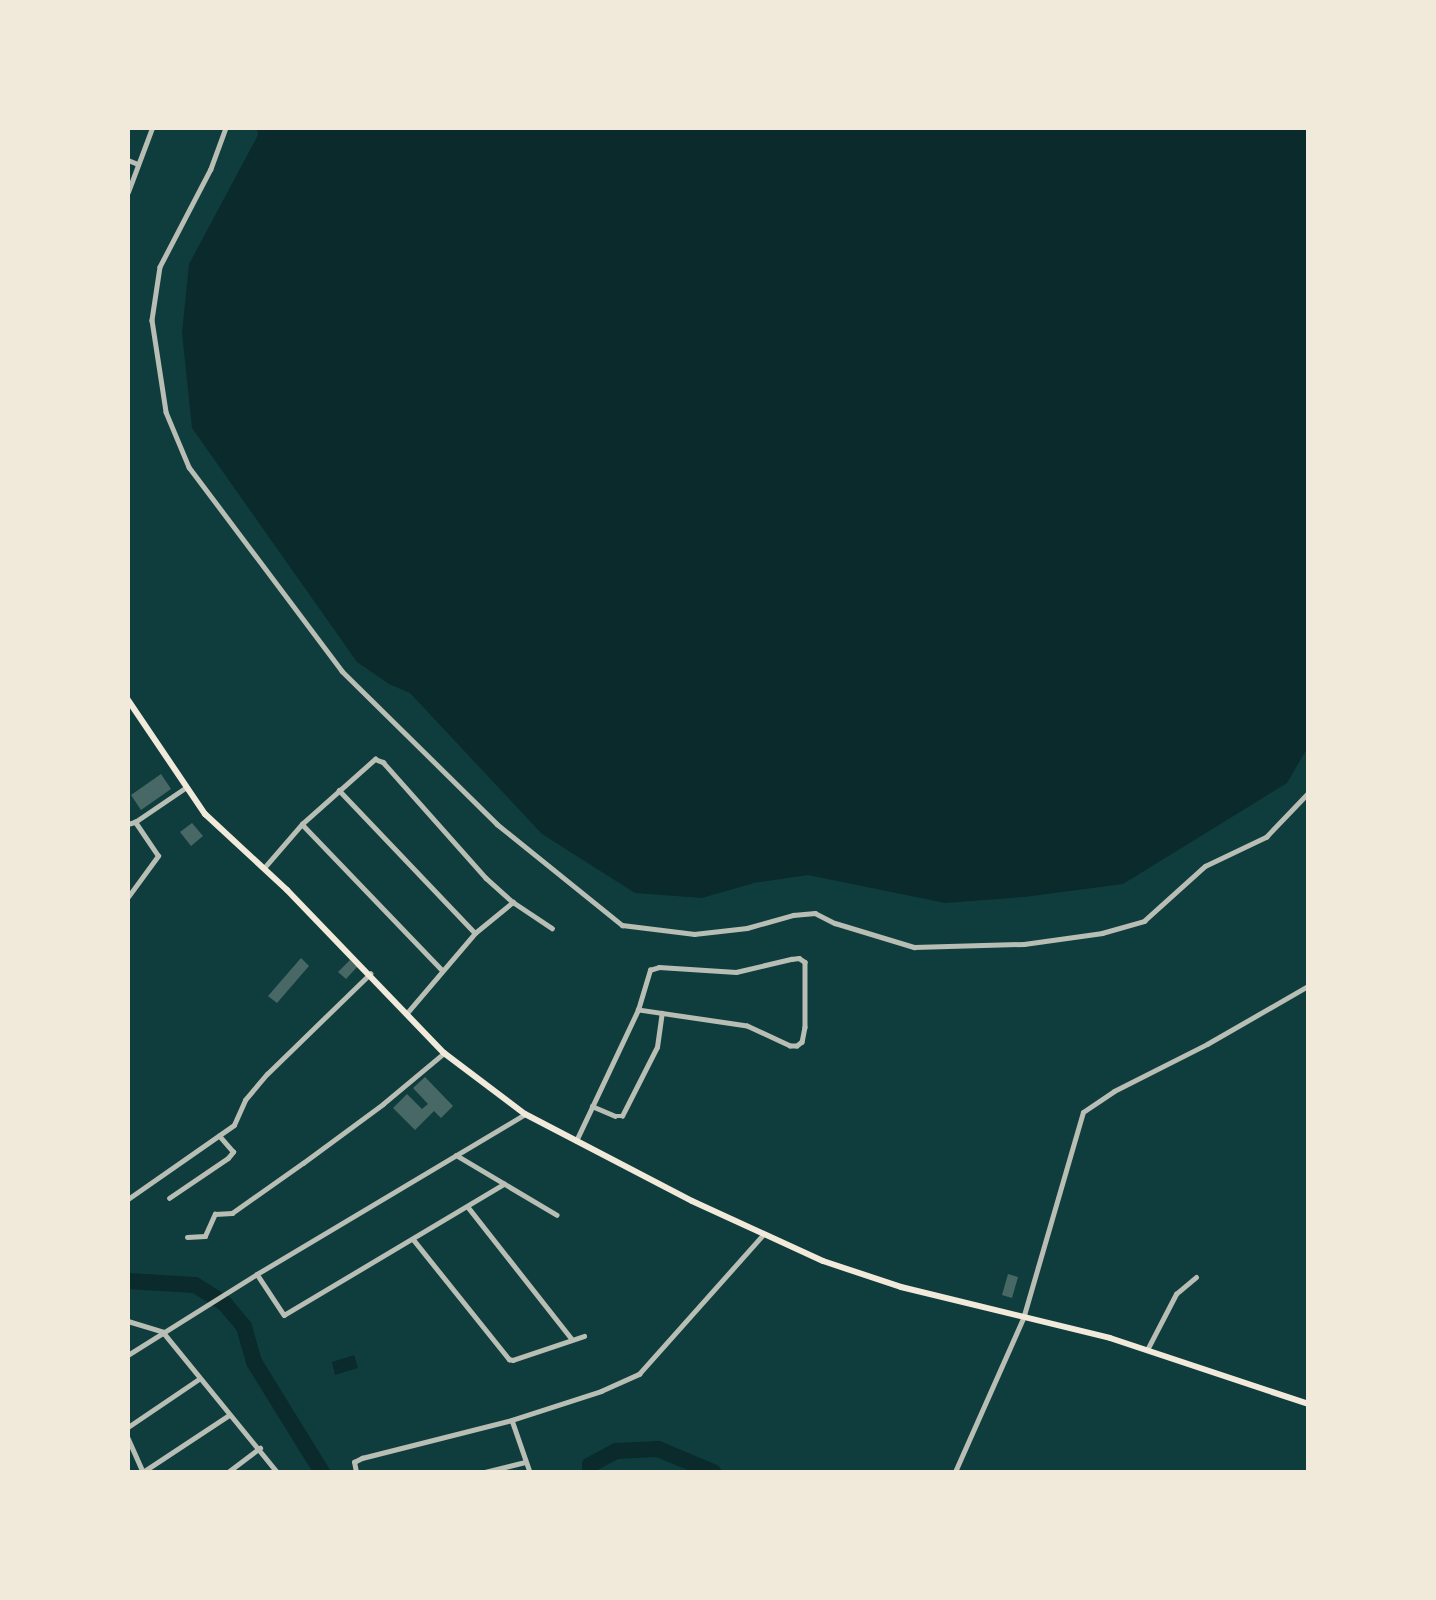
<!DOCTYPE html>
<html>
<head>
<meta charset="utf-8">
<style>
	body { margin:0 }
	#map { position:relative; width:1436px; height:1600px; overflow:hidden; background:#0f3d3e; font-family:"Asap Condensed",sans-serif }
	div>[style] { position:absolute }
	.water>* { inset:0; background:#0a2a2b }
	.river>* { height:16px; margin:-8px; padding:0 8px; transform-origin:8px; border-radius:8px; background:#0a2a2b }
	.building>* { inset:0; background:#486865 }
	.minor>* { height:4.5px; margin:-2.25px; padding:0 2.25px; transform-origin:2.25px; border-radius:2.25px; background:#b8beb3 }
	.tertiary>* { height:5px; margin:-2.5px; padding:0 2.5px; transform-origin:2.5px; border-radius:2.5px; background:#b8beb3 }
	.secondary>* { height:6px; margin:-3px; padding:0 3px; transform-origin:3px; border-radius:3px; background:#f1e9da }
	span { translate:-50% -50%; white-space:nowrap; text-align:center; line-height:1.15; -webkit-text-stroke:5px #f1e9da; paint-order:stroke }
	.frame { position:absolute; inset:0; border:130px solid #f1e9da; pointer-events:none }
</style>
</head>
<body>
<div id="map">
	<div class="water">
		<div style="clip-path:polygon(257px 128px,1308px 128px,1308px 747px,1287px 783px,1123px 884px,1024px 897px,945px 903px,808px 875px,754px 883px,702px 898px,635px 893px,542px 834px,410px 693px,389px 684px,357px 662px,192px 428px,182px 333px,189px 264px,258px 135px)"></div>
		<div style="clip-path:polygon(354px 1355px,358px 1368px,335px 1375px,332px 1362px)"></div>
	</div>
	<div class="river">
		<div style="left:128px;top:1281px;width:67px;rotate:3.4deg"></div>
		<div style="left:195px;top:1285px;width:36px;rotate:32deg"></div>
		<div style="left:225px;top:1304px;width:30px;rotate:50deg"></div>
		<div style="left:244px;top:1327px;width:36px;rotate:74deg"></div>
		<div style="left:254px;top:1362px;width:129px;rotate:58.3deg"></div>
		<div style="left:590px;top:1472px;width:7px;rotate:-90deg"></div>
		<div style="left:590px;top:1465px;width:30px;rotate:-28deg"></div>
		<div style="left:616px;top:1451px;width:42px;rotate:-2.7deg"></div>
		<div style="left:658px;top:1449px;width:60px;rotate:22.7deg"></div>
	</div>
	<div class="building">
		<div style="clip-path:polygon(161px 774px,171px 789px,141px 810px,131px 795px)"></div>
		<div style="clip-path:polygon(192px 823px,203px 836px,191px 846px,180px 832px)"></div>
		<div style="clip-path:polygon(301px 958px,309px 966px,277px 1003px,268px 996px)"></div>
		<div style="clip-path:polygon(350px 960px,357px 967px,346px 979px,338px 972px)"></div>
		<div style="clip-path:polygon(425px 1077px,453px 1106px,441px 1118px,434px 1111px,415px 1130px,393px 1108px,407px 1094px,422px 1109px,428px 1104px,413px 1088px)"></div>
		<div style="clip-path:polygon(1008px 1274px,1018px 1277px,1012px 1298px,1002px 1295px)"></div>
	</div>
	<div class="minor">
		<div style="left:226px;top:128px;width:44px;rotate:110.1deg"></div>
		<div style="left:211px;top:169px;width:110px;rotate:117.5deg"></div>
		<div style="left:160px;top:267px;width:54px;rotate:98.6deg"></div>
		<div style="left:152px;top:320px;width:93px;rotate:81.3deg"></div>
		<div style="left:166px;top:412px;width:60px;rotate:67.3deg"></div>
		<div style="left:189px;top:467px;width:255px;rotate:53.1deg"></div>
		<div style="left:342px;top:671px;width:218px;rotate:44.6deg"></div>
		<div style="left:497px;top:824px;width:161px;rotate:38.9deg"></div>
		<div style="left:622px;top:925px;width:73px;rotate:7.1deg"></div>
		<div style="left:694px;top:934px;width:53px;rotate:-6.5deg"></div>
		<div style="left:747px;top:928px;width:48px;rotate:-15.8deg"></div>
		<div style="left:793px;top:915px;width:22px;rotate:-5deg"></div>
		<div style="left:815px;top:913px;width:22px;rotate:27deg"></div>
		<div style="left:835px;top:923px;width:83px;rotate:16.9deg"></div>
		<div style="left:914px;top:947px;width:110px;rotate:-1.6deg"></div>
		<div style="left:1024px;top:944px;width:79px;rotate:-8deg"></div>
		<div style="left:1102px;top:933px;width:44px;rotate:-15.9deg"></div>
		<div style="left:1144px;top:921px;width:82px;rotate:-42deg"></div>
		<div style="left:1205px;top:866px;width:68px;rotate:-25.4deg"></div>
		<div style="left:1266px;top:837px;width:61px;rotate:-46.3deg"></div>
		<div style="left:128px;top:160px;width:11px;rotate:22deg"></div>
		<div style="left:128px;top:192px;width:68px;rotate:-69.4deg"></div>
		<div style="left:339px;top:790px;width:197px;rotate:46.4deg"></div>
		<div style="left:128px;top:824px;width:7px;rotate:-16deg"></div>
		<div style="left:135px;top:822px;width:60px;rotate:-34.2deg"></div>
		<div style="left:302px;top:824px;width:202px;rotate:46.2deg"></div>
		<div style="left:264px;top:868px;width:58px;rotate:-49.2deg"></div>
		<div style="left:302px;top:824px;width:98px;rotate:-41.7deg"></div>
		<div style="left:375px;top:759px;width:9px;rotate:21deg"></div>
		<div style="left:383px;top:762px;width:155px;rotate:48.4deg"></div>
		<div style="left:486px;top:878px;width:36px;rotate:42deg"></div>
		<div style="left:513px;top:902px;width:47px;rotate:33.7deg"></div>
		<div style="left:128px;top:897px;width:51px;rotate:-53.8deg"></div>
		<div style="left:158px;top:856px;width:41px;rotate:-124.1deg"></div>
		<div style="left:407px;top:1013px;width:105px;rotate:-49.6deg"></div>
		<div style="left:475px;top:933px;width:49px;rotate:-39.2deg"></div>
		<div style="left:592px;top:1106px;width:25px;rotate:23deg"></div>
		<div style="left:615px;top:1116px;width:7px"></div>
		<div style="left:622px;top:1116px;width:77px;rotate:-63.1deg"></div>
		<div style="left:657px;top:1047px;width:34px;rotate:-82deg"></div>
		<div style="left:576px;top:1141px;width:145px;rotate:-64.7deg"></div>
		<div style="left:638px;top:1010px;width:42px;rotate:-73.3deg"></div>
		<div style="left:650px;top:970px;width:9px;rotate:-18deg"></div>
		<div style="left:659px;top:967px;width:77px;rotate:3.7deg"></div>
		<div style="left:736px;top:972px;width:57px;rotate:-13.3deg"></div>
		<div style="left:791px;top:959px;width:8px;rotate:-7deg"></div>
		<div style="left:799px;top:958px;width:7px;rotate:34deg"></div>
		<div style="left:805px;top:962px;width:65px;rotate:90deg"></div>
		<div style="left:805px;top:1027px;width:15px;rotate:101deg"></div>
		<div style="left:802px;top:1042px;width:6px;rotate:141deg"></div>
		<div style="left:797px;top:1046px;width:7px;rotate:180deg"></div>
		<div style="left:790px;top:1046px;width:47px;rotate:-155.1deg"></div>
		<div style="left:747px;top:1026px;width:110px;rotate:-171.6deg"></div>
		<div style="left:456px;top:1155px;width:117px;rotate:30.7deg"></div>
		<div style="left:169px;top:1198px;width:71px;rotate:-34.1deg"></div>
		<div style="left:228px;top:1158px;width:8px;rotate:-50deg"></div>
		<div style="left:233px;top:1152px;width:21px;rotate:-131deg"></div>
		<div style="left:128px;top:1199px;width:129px;rotate:-34.9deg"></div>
		<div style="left:234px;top:1125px;width:27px;rotate:-66deg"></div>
		<div style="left:245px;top:1100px;width:34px;rotate:-50deg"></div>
		<div style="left:267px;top:1074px;width:144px;rotate:-44.2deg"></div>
		<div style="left:468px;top:1207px;width:167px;rotate:51.8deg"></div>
		<div style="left:187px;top:1237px;width:18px;rotate:-3deg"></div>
		<div style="left:205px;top:1236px;width:24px;rotate:-66deg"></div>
		<div style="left:215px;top:1214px;width:17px;rotate:-3deg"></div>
		<div style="left:232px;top:1213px;width:87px;rotate:-35.2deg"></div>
		<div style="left:303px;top:1163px;width:99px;rotate:-36.4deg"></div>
		<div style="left:383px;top:1104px;width:80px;rotate:-39.9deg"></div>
		<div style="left:413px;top:1239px;width:154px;rotate:51.3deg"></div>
		<div style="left:509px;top:1359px;width:4px;rotate:14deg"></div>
		<div style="left:513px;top:1360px;width:75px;rotate:-18.7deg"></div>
		<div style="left:257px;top:1274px;width:49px;rotate:56.6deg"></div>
		<div style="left:284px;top:1315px;width:256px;rotate:-30.8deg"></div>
		<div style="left:128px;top:1321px;width:37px;rotate:17deg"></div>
		<div style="left:163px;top:1332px;width:181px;rotate:50.8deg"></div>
		<div style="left:1147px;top:1350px;width:63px;rotate:-62.6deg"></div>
		<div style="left:1176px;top:1294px;width:26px;rotate:-40deg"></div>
		<div style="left:128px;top:1355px;width:152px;rotate:-32.1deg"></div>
		<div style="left:257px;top:1274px;width:312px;rotate:-30.8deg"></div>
		<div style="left:512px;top:1420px;width:55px;rotate:70.9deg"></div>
		<div style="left:128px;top:1427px;width:86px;rotate:-34.1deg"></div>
		<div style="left:128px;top:1438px;width:37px;rotate:66deg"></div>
		<div style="left:143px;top:1472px;width:103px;rotate:-33.5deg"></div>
		<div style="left:228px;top:1472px;width:40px;rotate:-37deg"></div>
		<div style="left:356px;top:1472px;width:10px;rotate:-101deg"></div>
		<div style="left:354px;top:1462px;width:9px;rotate:-27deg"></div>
		<div style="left:362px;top:1458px;width:155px;rotate:-14.2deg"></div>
		<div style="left:512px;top:1420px;width:94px;rotate:-18deg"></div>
		<div style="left:601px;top:1391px;width:42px;rotate:-24.1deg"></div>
		<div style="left:639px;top:1374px;width:185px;rotate:-48.3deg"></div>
		<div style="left:485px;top:1472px;width:41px;rotate:-14deg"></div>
		<div style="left:955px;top:1472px;width:171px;rotate:-66.1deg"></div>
	</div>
	<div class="tertiary">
		<div style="left:1024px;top:1315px;width:211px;rotate:-73.8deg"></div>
		<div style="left:1083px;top:1112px;width:37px;rotate:-34deg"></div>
		<div style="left:1114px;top:1091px;width:104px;rotate:-26.8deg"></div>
		<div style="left:1207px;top:1044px;width:116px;rotate:-29.9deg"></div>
	</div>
	<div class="secondary">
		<div style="left:128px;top:700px;width:138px;rotate:56deg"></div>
		<div style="left:205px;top:814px;width:112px;rotate:42.8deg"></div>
		<div style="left:287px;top:890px;width:226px;rotate:46.1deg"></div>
		<div style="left:444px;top:1053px;width:101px;rotate:37deg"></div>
		<div style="left:525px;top:1114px;width:188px;rotate:27.5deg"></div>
		<div style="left:692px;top:1201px;width:144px;rotate:24.6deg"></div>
		<div style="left:823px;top:1261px;width:82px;rotate:18.4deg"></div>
		<div style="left:901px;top:1287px;width:215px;rotate:13.7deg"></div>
		<div style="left:1110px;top:1338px;width:209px;rotate:18.4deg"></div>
	</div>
	<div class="frame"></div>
</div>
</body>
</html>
